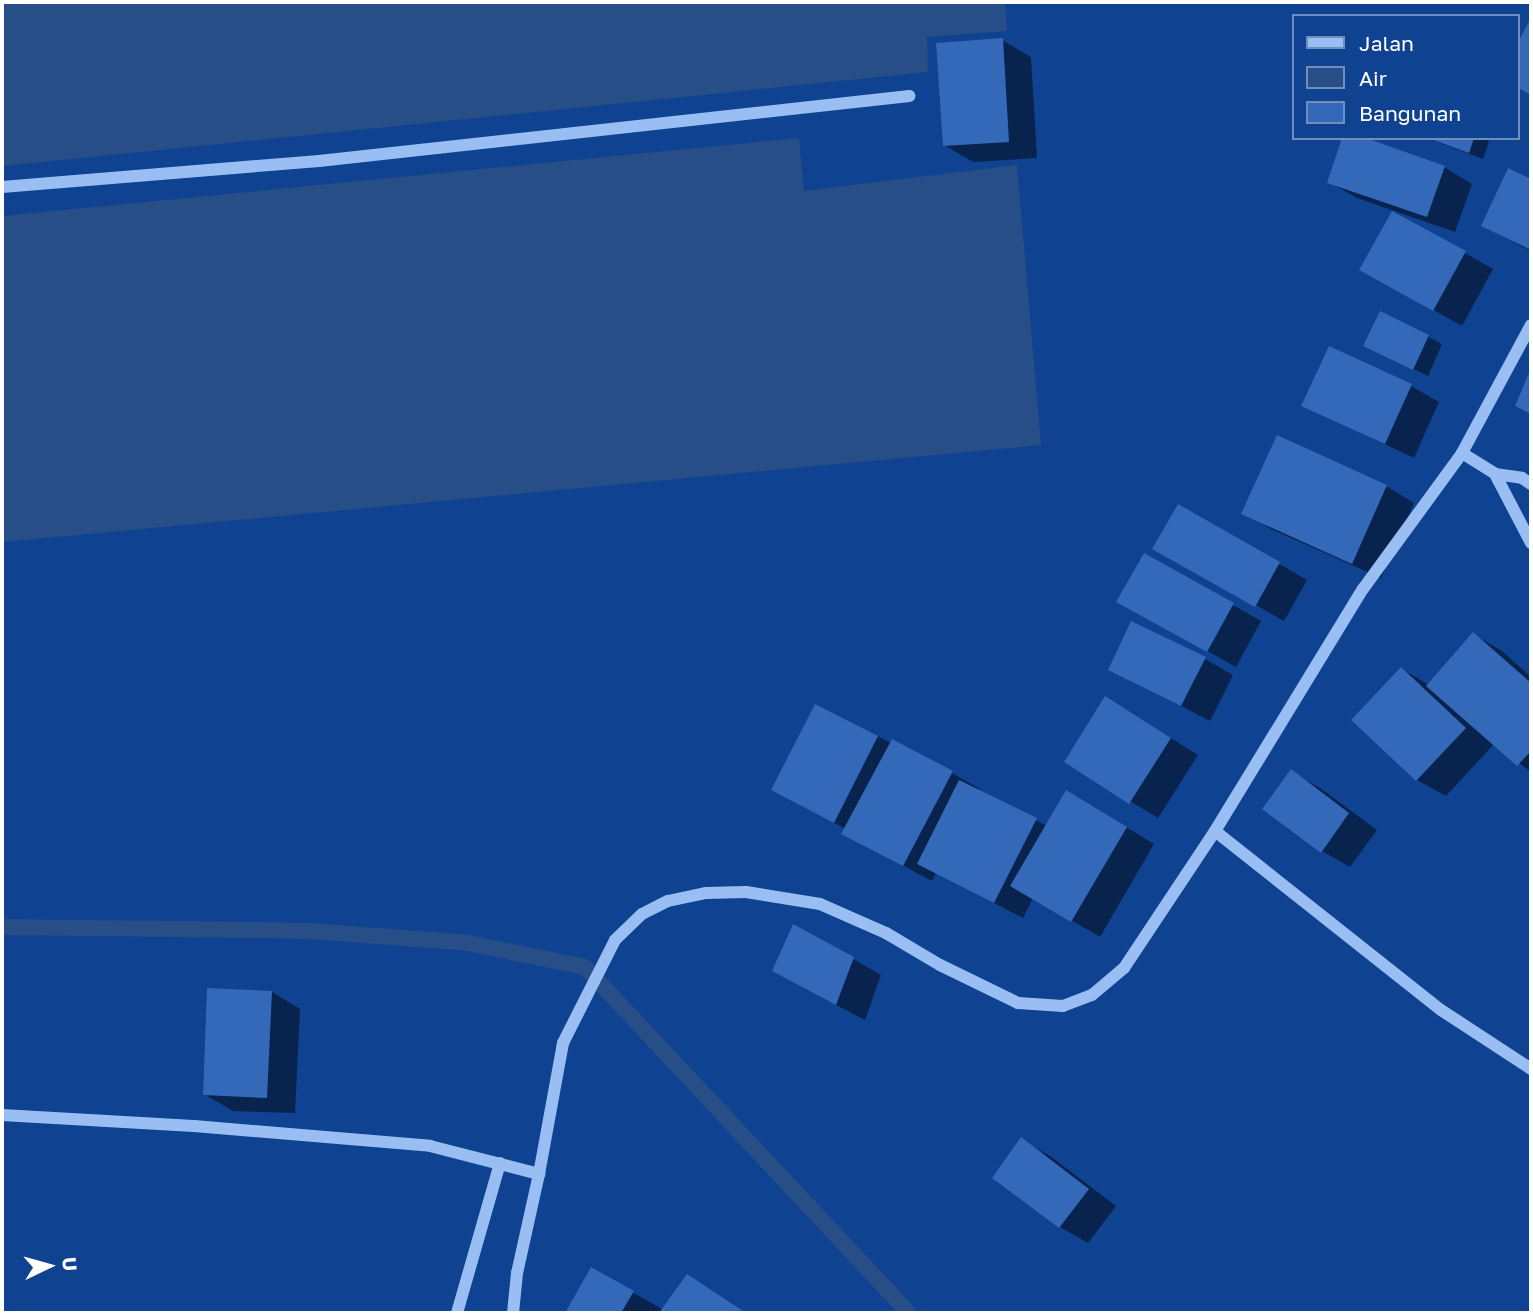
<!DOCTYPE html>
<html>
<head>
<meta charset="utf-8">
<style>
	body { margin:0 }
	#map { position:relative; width:1533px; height:1315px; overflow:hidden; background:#0f4290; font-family:"Golos Text",sans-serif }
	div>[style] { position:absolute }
	.water>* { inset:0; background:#284e88 }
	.shadow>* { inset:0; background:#0007 }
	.stream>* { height:16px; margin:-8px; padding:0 8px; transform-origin:8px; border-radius:8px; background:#284e88 }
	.building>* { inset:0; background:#3369b8 }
	.minor>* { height:12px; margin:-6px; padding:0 6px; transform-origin:6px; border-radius:6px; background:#99bef3 }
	span { translate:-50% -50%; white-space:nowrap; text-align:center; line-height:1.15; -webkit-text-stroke:5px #0f4290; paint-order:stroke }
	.frame { position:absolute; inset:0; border:4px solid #fff; pointer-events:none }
	.legend { position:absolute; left:1292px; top:14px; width:228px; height:126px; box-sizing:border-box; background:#0f4290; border:2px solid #6f8ebc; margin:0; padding:9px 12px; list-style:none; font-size:21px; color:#fff }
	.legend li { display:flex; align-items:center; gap:14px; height:35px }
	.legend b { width:35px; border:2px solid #6f8ebc }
	.north { position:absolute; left:14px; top:1231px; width:70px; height:70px; -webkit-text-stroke:5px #0f4290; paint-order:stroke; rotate:85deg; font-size:19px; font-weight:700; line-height:28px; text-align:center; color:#fff }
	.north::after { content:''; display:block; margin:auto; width:24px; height:32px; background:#fff; clip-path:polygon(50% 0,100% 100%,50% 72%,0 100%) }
</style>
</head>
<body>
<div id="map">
	<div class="water">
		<div style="clip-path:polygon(2px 2px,1005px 2px,1007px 31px,927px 37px,928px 72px,2px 166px)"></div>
		<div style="clip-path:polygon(799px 138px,804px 191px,1017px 165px,1041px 445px,2px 542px,2px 216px)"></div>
	</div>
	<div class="shadow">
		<div style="clip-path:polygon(1002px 40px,1031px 57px,1037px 158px,973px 162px,944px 145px)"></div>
		<div style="clip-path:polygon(1427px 138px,1490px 138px,1483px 159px)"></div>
		<div style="clip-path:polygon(1444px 167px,1472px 184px,1455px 232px,1357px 198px,1329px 182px)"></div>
		<div style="clip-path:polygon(1509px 170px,1531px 181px,1531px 251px,1483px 226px)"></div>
		<div style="clip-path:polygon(1465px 253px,1493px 269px,1462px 326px,1361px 269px)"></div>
		<div style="clip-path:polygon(1381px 313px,1442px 344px,1428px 376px,1379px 353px)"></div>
		<div style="clip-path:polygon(1411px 386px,1439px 402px,1414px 458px,1303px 405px)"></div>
		<div style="clip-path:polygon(1386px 486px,1414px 503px,1381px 578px,1271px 529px,1243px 513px)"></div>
		<div style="clip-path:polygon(1179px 506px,1307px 580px,1284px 621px,1155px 548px)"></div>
		<div style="clip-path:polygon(1233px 605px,1261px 621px,1236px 667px,1146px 617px)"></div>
		<div style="clip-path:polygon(1473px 634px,1502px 651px,1531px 677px,1531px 772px,1494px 744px,1446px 796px,1417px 780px,1354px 720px,1402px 669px,1429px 685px)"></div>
		<div style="clip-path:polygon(1205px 659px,1233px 675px,1210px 721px,1110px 669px)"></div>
		<div style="clip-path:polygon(816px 706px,952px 773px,980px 789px,979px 791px,1047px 826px,1095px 808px,1154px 844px,1100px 937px,1033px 898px,1023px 918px,936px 873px,932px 881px,872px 849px,846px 829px,802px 806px)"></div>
		<div style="clip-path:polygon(1134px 715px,1198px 755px,1158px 818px,1066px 762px)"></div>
		<div style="clip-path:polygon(1291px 772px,1320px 788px,1377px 830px,1350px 867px,1322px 851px)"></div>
		<div style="clip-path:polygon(853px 959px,881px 975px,865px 1020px,802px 987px)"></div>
		<div style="clip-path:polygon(272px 992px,300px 1009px,295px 1113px,233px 1111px,204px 1094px)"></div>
		<div style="clip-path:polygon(1021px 1140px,1050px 1156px,1116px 1206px,1088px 1243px,1060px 1227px,994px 1177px)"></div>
		<div style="clip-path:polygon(592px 1270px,664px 1310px,687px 1277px,746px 1313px,567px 1313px)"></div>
	</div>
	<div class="stream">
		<div style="left:2px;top:927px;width:308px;rotate:0.7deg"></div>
		<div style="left:310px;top:931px;width:158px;rotate:4.3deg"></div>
		<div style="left:468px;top:943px;width:119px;rotate:11.6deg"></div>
		<div style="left:585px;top:967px;width:474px;rotate:46.9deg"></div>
	</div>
	<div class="building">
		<div style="clip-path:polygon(1531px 18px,1531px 95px,1517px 87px,1517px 44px)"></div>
		<div style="clip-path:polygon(1003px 38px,1009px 142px,943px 146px,936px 43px)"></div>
		<div style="clip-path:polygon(1342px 138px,1366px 138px,1445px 166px,1427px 217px,1327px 183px)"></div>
		<div style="clip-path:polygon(1428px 138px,1474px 138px,1469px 153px)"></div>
		<div style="clip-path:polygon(1508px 168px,1531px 179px,1529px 249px,1481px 226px)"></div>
		<div style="clip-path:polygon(1392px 211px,1466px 251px,1433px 311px,1359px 270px)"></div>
		<div style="clip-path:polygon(1380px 311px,1429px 335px,1413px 370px,1363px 346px)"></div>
		<div style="clip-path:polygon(1329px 346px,1412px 384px,1385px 444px,1301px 406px)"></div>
		<div style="clip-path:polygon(1531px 368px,1531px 414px,1515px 406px)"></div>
		<div style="clip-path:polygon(1277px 435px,1387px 485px,1352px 564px,1241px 514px)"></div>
		<div style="clip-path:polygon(1178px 504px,1280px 562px,1255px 607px,1152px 549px)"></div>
		<div style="clip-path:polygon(1144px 553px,1234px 603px,1207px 652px,1116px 602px)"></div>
		<div style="clip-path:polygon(1131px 621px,1206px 657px,1181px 706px,1108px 670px)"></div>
		<div style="clip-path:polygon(1473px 632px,1531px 683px,1531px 751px,1517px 766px,1426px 686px)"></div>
		<div style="clip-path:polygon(1401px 667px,1466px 728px,1416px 781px,1351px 720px)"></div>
		<div style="clip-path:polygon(1105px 696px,1171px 738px,1129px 804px,1064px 762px)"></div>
		<div style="clip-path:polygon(815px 704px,878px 736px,834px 823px,771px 790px)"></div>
		<div style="clip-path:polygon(892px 739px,953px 771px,903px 866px,841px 834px)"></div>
		<div style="clip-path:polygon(1291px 769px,1349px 813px,1321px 853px,1262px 809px)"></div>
		<div style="clip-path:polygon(959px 780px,1037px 818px,994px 903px,917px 864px)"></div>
		<div style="clip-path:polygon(1066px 790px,1127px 827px,1071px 922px,1010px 886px)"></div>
		<div style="clip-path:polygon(793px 924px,854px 957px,836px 1005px,772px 971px)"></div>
		<div style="clip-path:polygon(207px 988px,272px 991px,267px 1098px,203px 1095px)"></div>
		<div style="clip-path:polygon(1021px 1137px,1089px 1189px,1059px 1228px,992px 1178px)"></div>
		<div style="clip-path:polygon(591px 1267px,634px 1291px,621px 1313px,565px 1313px)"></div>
		<div style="clip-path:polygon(687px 1274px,743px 1311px,659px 1313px)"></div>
	</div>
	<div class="minor">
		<div style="left:2px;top:187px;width:318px;rotate:-4.7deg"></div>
		<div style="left:319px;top:161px;width:594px;rotate:-6.29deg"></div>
		<div style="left:1462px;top:453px;width:39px;rotate:32deg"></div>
		<div style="left:1495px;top:474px;width:27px;rotate:8deg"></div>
		<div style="left:1522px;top:478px;width:11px;rotate:34deg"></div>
		<div style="left:1495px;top:474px;width:78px;rotate:62.4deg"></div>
		<div style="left:1215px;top:831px;width:288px;rotate:38.4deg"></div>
		<div style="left:1441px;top:1010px;width:108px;rotate:33.2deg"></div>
		<div style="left:2px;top:1115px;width:192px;rotate:3.3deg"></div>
		<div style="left:194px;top:1126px;width:237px;rotate:4.8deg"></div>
		<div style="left:430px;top:1146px;width:113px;rotate:14.4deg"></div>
		<div style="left:539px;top:1174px;width:101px;rotate:102.5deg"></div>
		<div style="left:517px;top:1273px;width:40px;rotate:95.7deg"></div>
		<div style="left:539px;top:1174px;width:133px;rotate:-79.6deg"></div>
		<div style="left:563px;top:1043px;width:115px;rotate:-63.2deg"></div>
		<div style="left:615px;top:940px;width:37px;rotate:-44deg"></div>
		<div style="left:642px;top:914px;width:29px;rotate:-27deg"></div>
		<div style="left:668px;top:901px;width:39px;rotate:-12deg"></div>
		<div style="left:706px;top:893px;width:40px;rotate:-1.4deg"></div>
		<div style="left:746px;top:892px;width:75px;rotate:9.2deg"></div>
		<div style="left:820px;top:904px;width:72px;rotate:23.7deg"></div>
		<div style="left:886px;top:933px;width:63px;rotate:30.7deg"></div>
		<div style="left:940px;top:965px;width:87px;rotate:26deg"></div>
		<div style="left:1018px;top:1003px;width:45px;rotate:3.8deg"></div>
		<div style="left:1063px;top:1006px;width:31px;rotate:-21deg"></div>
		<div style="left:1092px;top:995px;width:42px;rotate:-40.2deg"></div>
		<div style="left:1124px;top:968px;width:164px;rotate:-56.4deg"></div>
		<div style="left:1215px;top:831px;width:284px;rotate:-58.6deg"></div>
		<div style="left:1363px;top:589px;width:168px;rotate:-53.9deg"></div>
		<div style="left:1462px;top:453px;width:145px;rotate:-61.7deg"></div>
		<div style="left:457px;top:1313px;width:156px;rotate:-74deg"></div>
	</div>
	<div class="frame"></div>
	<ul class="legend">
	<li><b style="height:9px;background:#99bef3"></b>Jalan</li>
	<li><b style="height:19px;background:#284e88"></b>Air</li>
	<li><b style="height:19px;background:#3369b8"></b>Bangunan</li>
	</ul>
	<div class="north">U</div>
</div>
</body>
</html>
